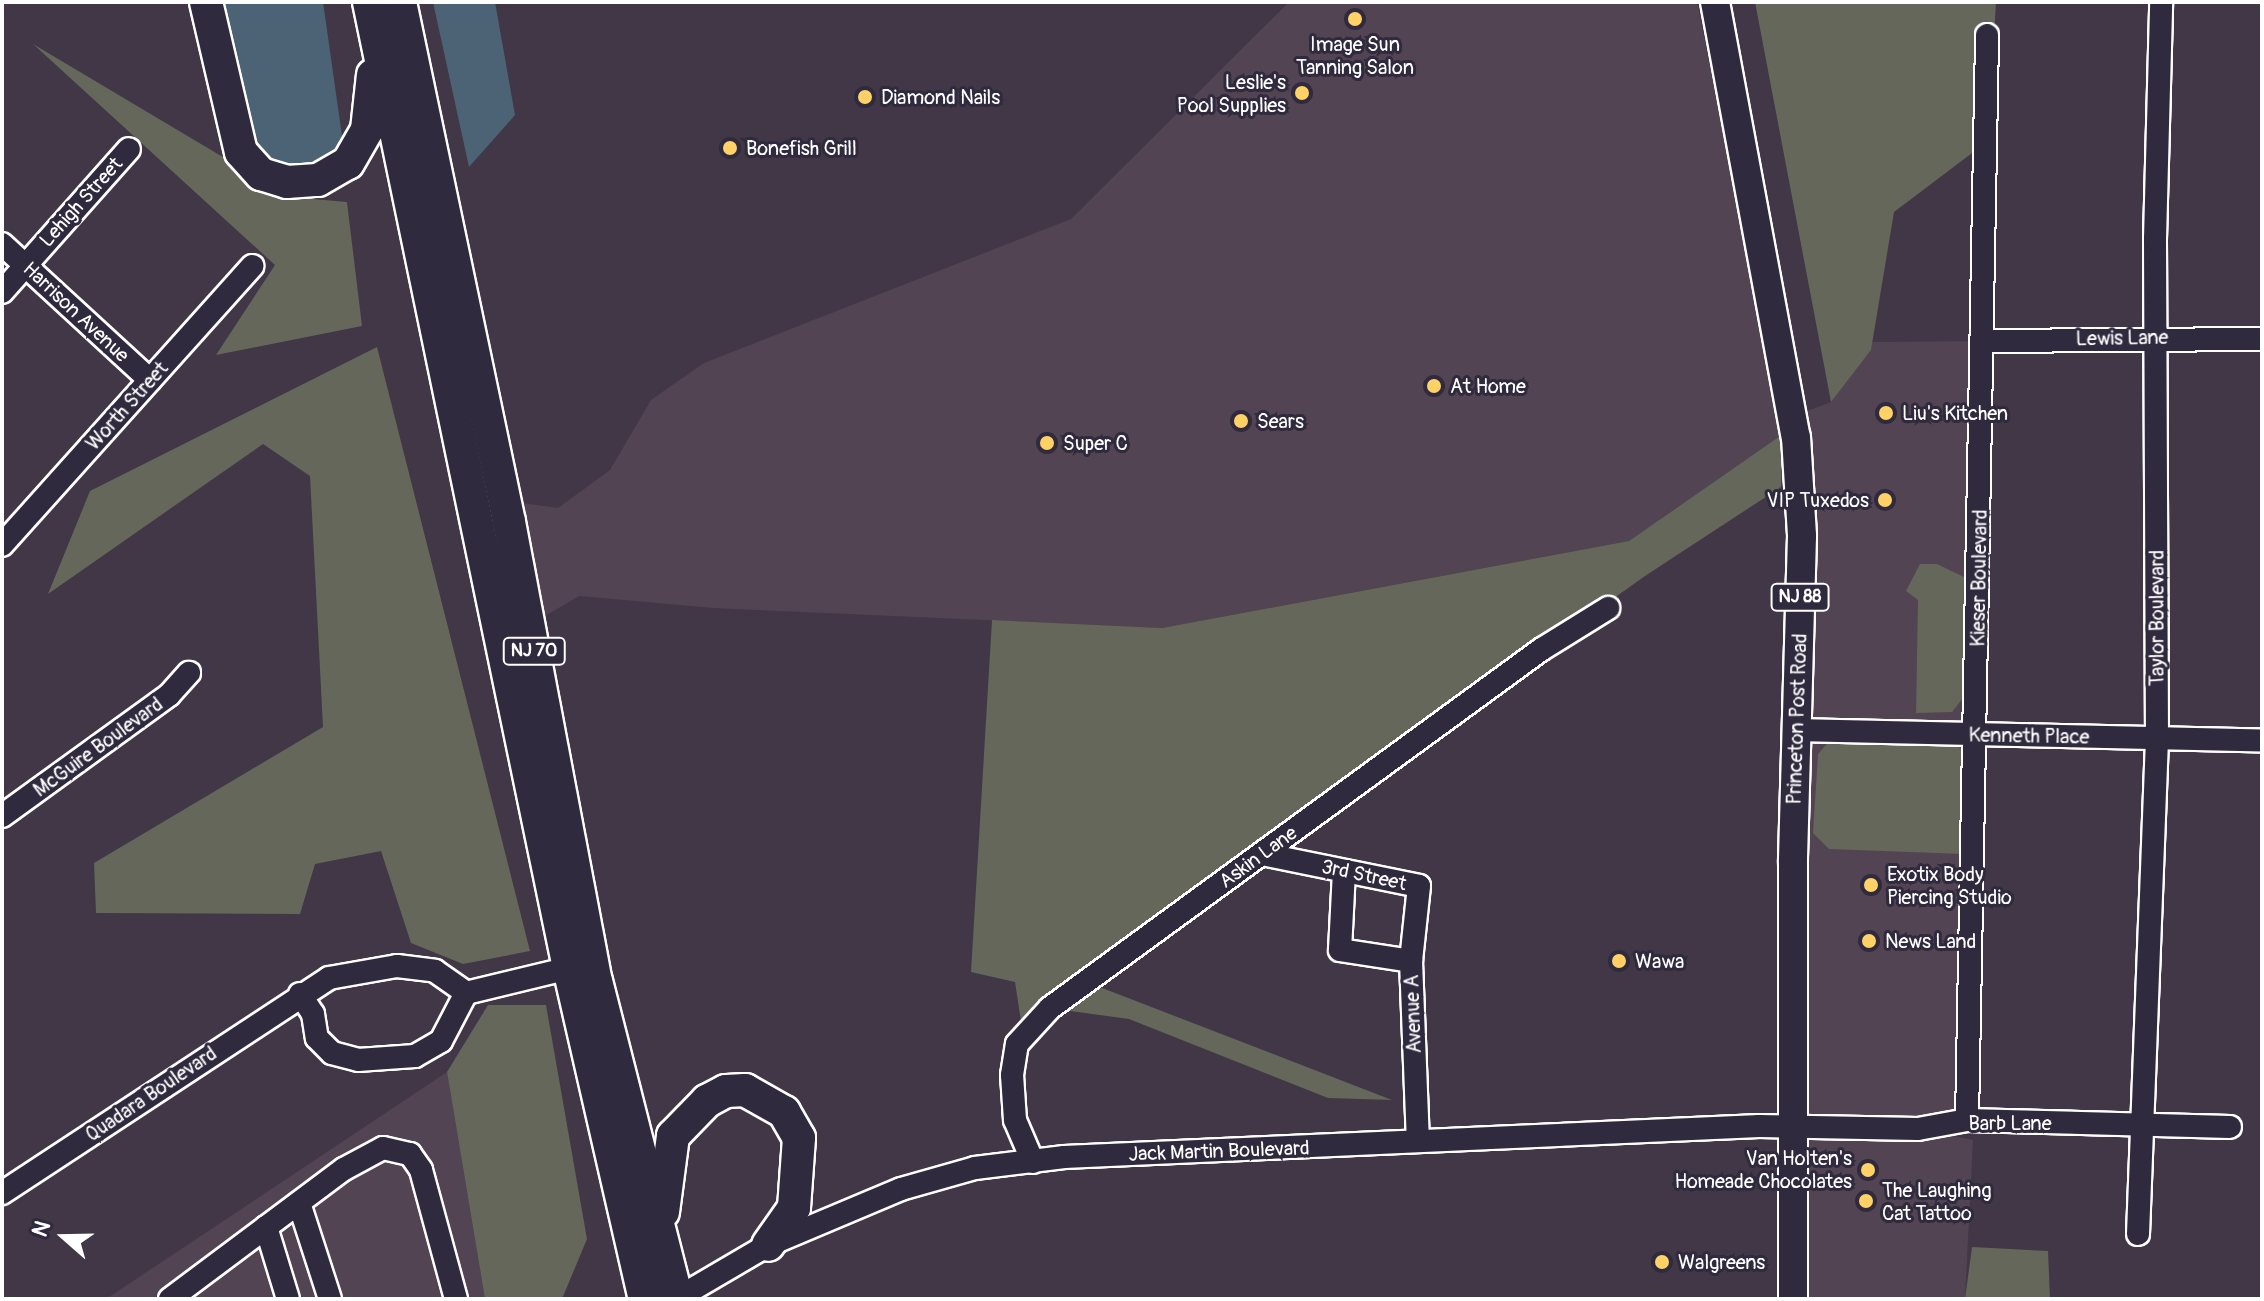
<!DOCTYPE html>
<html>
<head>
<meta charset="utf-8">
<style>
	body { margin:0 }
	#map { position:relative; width:2264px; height:1301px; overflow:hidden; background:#413747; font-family:Pangolin,sans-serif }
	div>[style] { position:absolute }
	.built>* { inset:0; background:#524452 }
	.green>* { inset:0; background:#646759 }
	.water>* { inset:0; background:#4b6375 }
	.roads { filter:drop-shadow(2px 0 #fff) drop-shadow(-2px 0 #fff) drop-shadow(0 2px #fff) drop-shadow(0 -2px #fff) }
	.minor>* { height:22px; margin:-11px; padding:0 11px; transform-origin:11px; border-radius:11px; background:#2f2a3d }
	.major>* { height:28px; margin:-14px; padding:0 14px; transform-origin:14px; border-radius:14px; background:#2f2a3d }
	.highway>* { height:32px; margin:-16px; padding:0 16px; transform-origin:16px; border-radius:16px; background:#2f2a3d }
	.dots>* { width:22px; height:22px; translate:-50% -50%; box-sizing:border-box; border:4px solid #2f2a3d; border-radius:50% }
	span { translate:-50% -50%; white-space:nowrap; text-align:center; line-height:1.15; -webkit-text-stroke:6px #2f2a3d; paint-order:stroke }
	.shield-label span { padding:2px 6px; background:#2f2a3d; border:2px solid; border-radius:6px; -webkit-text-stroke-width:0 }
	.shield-label { font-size:18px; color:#fff; font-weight:700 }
	.poi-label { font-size:20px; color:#fff }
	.right { translate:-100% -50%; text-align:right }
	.left { translate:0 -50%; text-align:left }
	.street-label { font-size:20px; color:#fff }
	.frame { position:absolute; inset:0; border:4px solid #fff; pointer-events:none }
	.north { position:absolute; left:24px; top:1197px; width:80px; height:80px; -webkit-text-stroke:6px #2f2a3d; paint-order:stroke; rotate:290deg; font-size:22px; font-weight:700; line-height:32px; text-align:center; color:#fff }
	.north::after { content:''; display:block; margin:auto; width:28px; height:36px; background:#fff; clip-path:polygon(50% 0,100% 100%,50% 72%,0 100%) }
</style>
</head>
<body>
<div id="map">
	<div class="built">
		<div style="clip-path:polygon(1289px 2px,1697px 2px,1783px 434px,1629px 541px,1162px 628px,713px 608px,579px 596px,540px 619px,516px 502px,558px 508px,610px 470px,651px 400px,704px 363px,1071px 219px)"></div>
		<div style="clip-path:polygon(1982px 341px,1958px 1109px,1919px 1129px,1973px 1140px,1965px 1299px,1789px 1299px,1799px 414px,1831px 402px,1872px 342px)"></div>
		<div style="clip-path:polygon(447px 1072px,485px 1299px,106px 1299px)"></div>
	</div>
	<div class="green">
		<div style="clip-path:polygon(1755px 2px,1996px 2px,1988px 141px,1894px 212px,1871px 350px,1831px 402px)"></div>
		<div style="clip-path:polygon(33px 44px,290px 197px,347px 202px,362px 326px,216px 355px,275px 265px)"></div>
		<div style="clip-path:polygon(377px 347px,530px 951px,463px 964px,411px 943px,381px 851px,315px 864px,300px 914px,96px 913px,94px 863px,323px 727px,310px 476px,263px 444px,48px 594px,90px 491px)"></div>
		<div style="clip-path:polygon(1783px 434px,1781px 487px,1645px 576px,1079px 979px,1392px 1100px,1328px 1098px,1129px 1019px,1041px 1007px,1022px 1028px,1015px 982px,971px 972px,992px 620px,1162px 628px,1629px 541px)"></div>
		<div style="clip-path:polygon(1920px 564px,1937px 564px,1964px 577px,1963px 698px,1952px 712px,1916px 713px,1918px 600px,1906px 591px)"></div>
		<div style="clip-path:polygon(1832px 738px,1952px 740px,1963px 751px,1963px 854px,1829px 849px,1813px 833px,1818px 754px)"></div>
		<div style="clip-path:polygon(488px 1005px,546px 1005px,587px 1239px,562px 1299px,485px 1299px,447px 1072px)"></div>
		<div style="clip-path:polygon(1972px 1247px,2048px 1251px,2050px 1299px,1965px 1299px)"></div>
	</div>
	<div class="water">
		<div style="clip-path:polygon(223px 2px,323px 2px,342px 136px,336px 150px,316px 168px,264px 161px,251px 143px)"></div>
		<div style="clip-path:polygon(433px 2px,495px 2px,515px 115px,469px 167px)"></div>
	</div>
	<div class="roads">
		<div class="minor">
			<div style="left:2px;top:244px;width:201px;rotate:42.6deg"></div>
			<div style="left:2px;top:292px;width:191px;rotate:-48.4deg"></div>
			<div style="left:1982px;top:341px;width:280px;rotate:-0.4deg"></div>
			<div style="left:2px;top:545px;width:375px;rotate:-48.1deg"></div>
			<div style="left:1795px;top:730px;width:467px;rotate:1.3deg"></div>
			<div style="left:2px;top:816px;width:206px;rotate:-35.9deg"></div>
			<div style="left:169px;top:695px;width:30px;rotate:-48deg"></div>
			<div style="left:1262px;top:854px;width:160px;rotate:11.5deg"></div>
			<div style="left:1419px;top:886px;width:75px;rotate:96.1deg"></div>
			<div style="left:1411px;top:961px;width:180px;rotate:87.8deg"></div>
			<div style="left:1344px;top:871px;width:79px;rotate:92.9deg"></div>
			<div style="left:1340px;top:950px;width:72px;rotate:8.8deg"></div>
			<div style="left:300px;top:994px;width:24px;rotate:57deg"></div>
			<div style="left:313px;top:1014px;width:24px;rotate:81deg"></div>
			<div style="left:317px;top:1038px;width:21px;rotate:45deg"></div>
			<div style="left:332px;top:1053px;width:27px;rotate:15deg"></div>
			<div style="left:358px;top:1060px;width:57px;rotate:-4deg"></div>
			<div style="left:415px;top:1056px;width:30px;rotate:-30deg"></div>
			<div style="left:441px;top:1041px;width:54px;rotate:-62.5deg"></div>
			<div style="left:1967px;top:1120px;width:1085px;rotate:-88.94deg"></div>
			<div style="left:1033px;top:1162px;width:46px;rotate:-113.2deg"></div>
			<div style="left:1015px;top:1120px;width:45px;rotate:-93.8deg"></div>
			<div style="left:1012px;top:1075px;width:31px;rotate:-81deg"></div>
			<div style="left:1017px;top:1044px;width:49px;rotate:-47.5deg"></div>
			<div style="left:1050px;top:1008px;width:609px;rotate:-36.12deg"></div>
			<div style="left:1542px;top:649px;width:78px;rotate:-31.8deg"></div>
			<div style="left:2px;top:1193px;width:391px;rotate:-33.3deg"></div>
			<div style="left:329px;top:978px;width:69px;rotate:-10deg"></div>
			<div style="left:397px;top:966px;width:38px;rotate:7deg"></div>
			<div style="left:435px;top:971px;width:38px;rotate:35deg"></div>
			<div style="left:466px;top:993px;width:106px;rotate:-13.6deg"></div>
			<div style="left:299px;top:1203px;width:101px;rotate:72.1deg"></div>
			<div style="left:266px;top:1227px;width:75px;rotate:73deg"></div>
			<div style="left:2138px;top:1234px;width:495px;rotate:-87.8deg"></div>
			<div style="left:2157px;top:739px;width:500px;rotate:-90.23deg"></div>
			<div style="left:2155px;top:239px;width:237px;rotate:-88.5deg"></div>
			<div style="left:170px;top:1299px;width:217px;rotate:-36.8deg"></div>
			<div style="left:344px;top:1169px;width:44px;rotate:-28.3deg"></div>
			<div style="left:383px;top:1148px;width:28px;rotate:13deg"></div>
			<div style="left:410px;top:1154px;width:19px;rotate:55deg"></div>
			<div style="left:421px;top:1170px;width:134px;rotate:74.8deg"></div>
			<div style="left:676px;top:1299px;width:107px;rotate:-30.4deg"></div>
			<div style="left:768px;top:1245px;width:144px;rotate:-22.8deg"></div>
			<div style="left:901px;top:1189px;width:77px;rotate:-15.8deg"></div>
			<div style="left:975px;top:1168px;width:90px;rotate:-7deg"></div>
			<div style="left:1064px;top:1157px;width:696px;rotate:-2.55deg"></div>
			<div style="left:1759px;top:1126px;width:159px;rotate:1.1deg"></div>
			<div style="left:1918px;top:1129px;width:50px;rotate:-10.4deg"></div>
			<div style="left:1967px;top:1120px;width:263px;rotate:1.5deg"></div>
		</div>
		<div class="major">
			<div style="left:1715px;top:2px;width:442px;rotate:79.5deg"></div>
			<div style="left:1796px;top:437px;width:99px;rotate:86.5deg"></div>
			<div style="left:1802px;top:536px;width:327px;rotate:91.6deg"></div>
			<div style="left:1793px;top:863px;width:436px;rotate:90deg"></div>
		</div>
		<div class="highway">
			<div style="left:206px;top:2px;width:154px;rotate:76.9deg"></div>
			<div style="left:241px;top:152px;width:30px;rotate:48deg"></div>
			<div style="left:261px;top:174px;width:27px;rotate:17deg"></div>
			<div style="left:287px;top:182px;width:31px;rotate:-4deg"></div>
			<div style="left:318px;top:180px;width:34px;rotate:-30deg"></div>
			<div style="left:348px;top:163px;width:38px;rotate:-60deg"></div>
			<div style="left:367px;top:130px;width:55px;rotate:-83.8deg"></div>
			<div style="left:369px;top:2px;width:986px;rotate:78.3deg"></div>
			<div style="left:569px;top:968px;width:340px;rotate:77.1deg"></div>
			<div style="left:400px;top:2px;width:531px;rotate:78.16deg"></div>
			<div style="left:509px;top:522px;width:467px;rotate:79.3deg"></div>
			<div style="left:596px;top:981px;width:328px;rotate:75.7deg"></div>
			<div style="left:663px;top:1212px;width:77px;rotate:-82.5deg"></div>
			<div style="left:673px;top:1136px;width:49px;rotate:-45.8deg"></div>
			<div style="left:707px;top:1101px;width:21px;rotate:-28deg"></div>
			<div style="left:726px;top:1091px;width:19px;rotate:-3deg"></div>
			<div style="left:745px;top:1090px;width:45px;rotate:29.4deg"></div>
			<div style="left:784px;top:1112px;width:30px;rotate:60deg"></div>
			<div style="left:799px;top:1138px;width:70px;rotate:94.1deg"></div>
			<div style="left:794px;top:1208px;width:45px;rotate:125.1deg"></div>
		</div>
	</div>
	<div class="dots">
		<div style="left:1355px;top:19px;background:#ffd166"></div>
		<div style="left:1302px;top:93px;background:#ffd166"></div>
		<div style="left:865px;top:97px;background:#ffd166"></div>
		<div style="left:730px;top:148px;background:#ffd166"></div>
		<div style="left:1434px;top:386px;background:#ffd166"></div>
		<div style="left:1886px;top:413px;background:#ffd166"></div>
		<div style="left:1241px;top:421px;background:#ffd166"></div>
		<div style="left:1047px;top:443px;background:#ffd166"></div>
		<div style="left:1885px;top:500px;background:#ffd166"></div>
		<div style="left:1871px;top:885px;background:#ffd166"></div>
		<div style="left:1869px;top:941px;background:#ffd166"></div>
		<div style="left:1619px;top:961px;background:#ffd166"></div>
		<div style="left:1868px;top:1170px;background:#ffd166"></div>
		<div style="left:1866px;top:1201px;background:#ffd166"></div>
		<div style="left:1662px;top:1262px;background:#ffd166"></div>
	</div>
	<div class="shield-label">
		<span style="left:1800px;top:597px">NJ 88</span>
		<span style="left:534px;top:651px">NJ 70</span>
	</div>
	<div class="poi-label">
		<span style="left:1355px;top:56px">Image Sun<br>Tanning Salon</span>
		<span class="right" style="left:1286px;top:94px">Leslie's<br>Pool Supplies</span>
		<span class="left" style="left:881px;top:97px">Diamond Nails</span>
		<span class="left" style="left:746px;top:148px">Bonefish Grill</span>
		<span class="left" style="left:1450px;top:386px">At Home</span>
		<span class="left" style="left:1902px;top:413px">Liu's Kitchen</span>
		<span class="left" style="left:1257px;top:421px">Sears</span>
		<span class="left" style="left:1063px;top:443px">Super C</span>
		<span class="right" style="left:1869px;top:500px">VIP Tuxedos</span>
		<span class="left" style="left:1887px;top:886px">Exotix Body<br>Piercing Studio</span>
		<span class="left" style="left:1885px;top:941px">News Land</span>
		<span class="left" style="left:1635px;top:961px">Wawa</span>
		<span class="right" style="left:1852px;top:1170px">Van Holten's<br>Homeade Chocolates</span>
		<span class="left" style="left:1882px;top:1202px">The Laughing<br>Cat Tattoo</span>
		<span class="left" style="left:1678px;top:1262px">Walgreens</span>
	</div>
	<div class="street-label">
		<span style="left:81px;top:202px;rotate:-48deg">Lehigh Street</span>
		<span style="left:76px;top:312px;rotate:43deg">Harrison Avenue</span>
		<span style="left:2122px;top:338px;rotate:-1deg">Lewis Lane</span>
		<span style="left:127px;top:406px;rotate:-48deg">Worth Street</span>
		<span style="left:1979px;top:578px;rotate:-89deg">Kieser Boulevard</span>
		<span style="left:2157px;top:618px;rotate:-90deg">Taylor Boulevard</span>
		<span style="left:1797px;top:719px;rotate:-88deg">Princeton Post Road</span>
		<span style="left:2029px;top:736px;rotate:1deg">Kenneth Place</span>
		<span style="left:98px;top:747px;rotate:-36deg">McGuire Boulevard</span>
		<span style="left:1258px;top:857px;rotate:-36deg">Askin Lane</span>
		<span style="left:1364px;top:875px;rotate:12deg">3rd Street</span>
		<span style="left:1413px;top:1014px;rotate:-92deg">Avenue A</span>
		<span style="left:151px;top:1094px;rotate:-34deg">Quadara Boulevard</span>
		<span style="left:2010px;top:1123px">Barb Lane</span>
		<span style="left:1219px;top:1151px;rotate:-2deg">Jack Martin Boulevard</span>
	</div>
	<div class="frame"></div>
	<div class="north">N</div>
</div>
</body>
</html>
